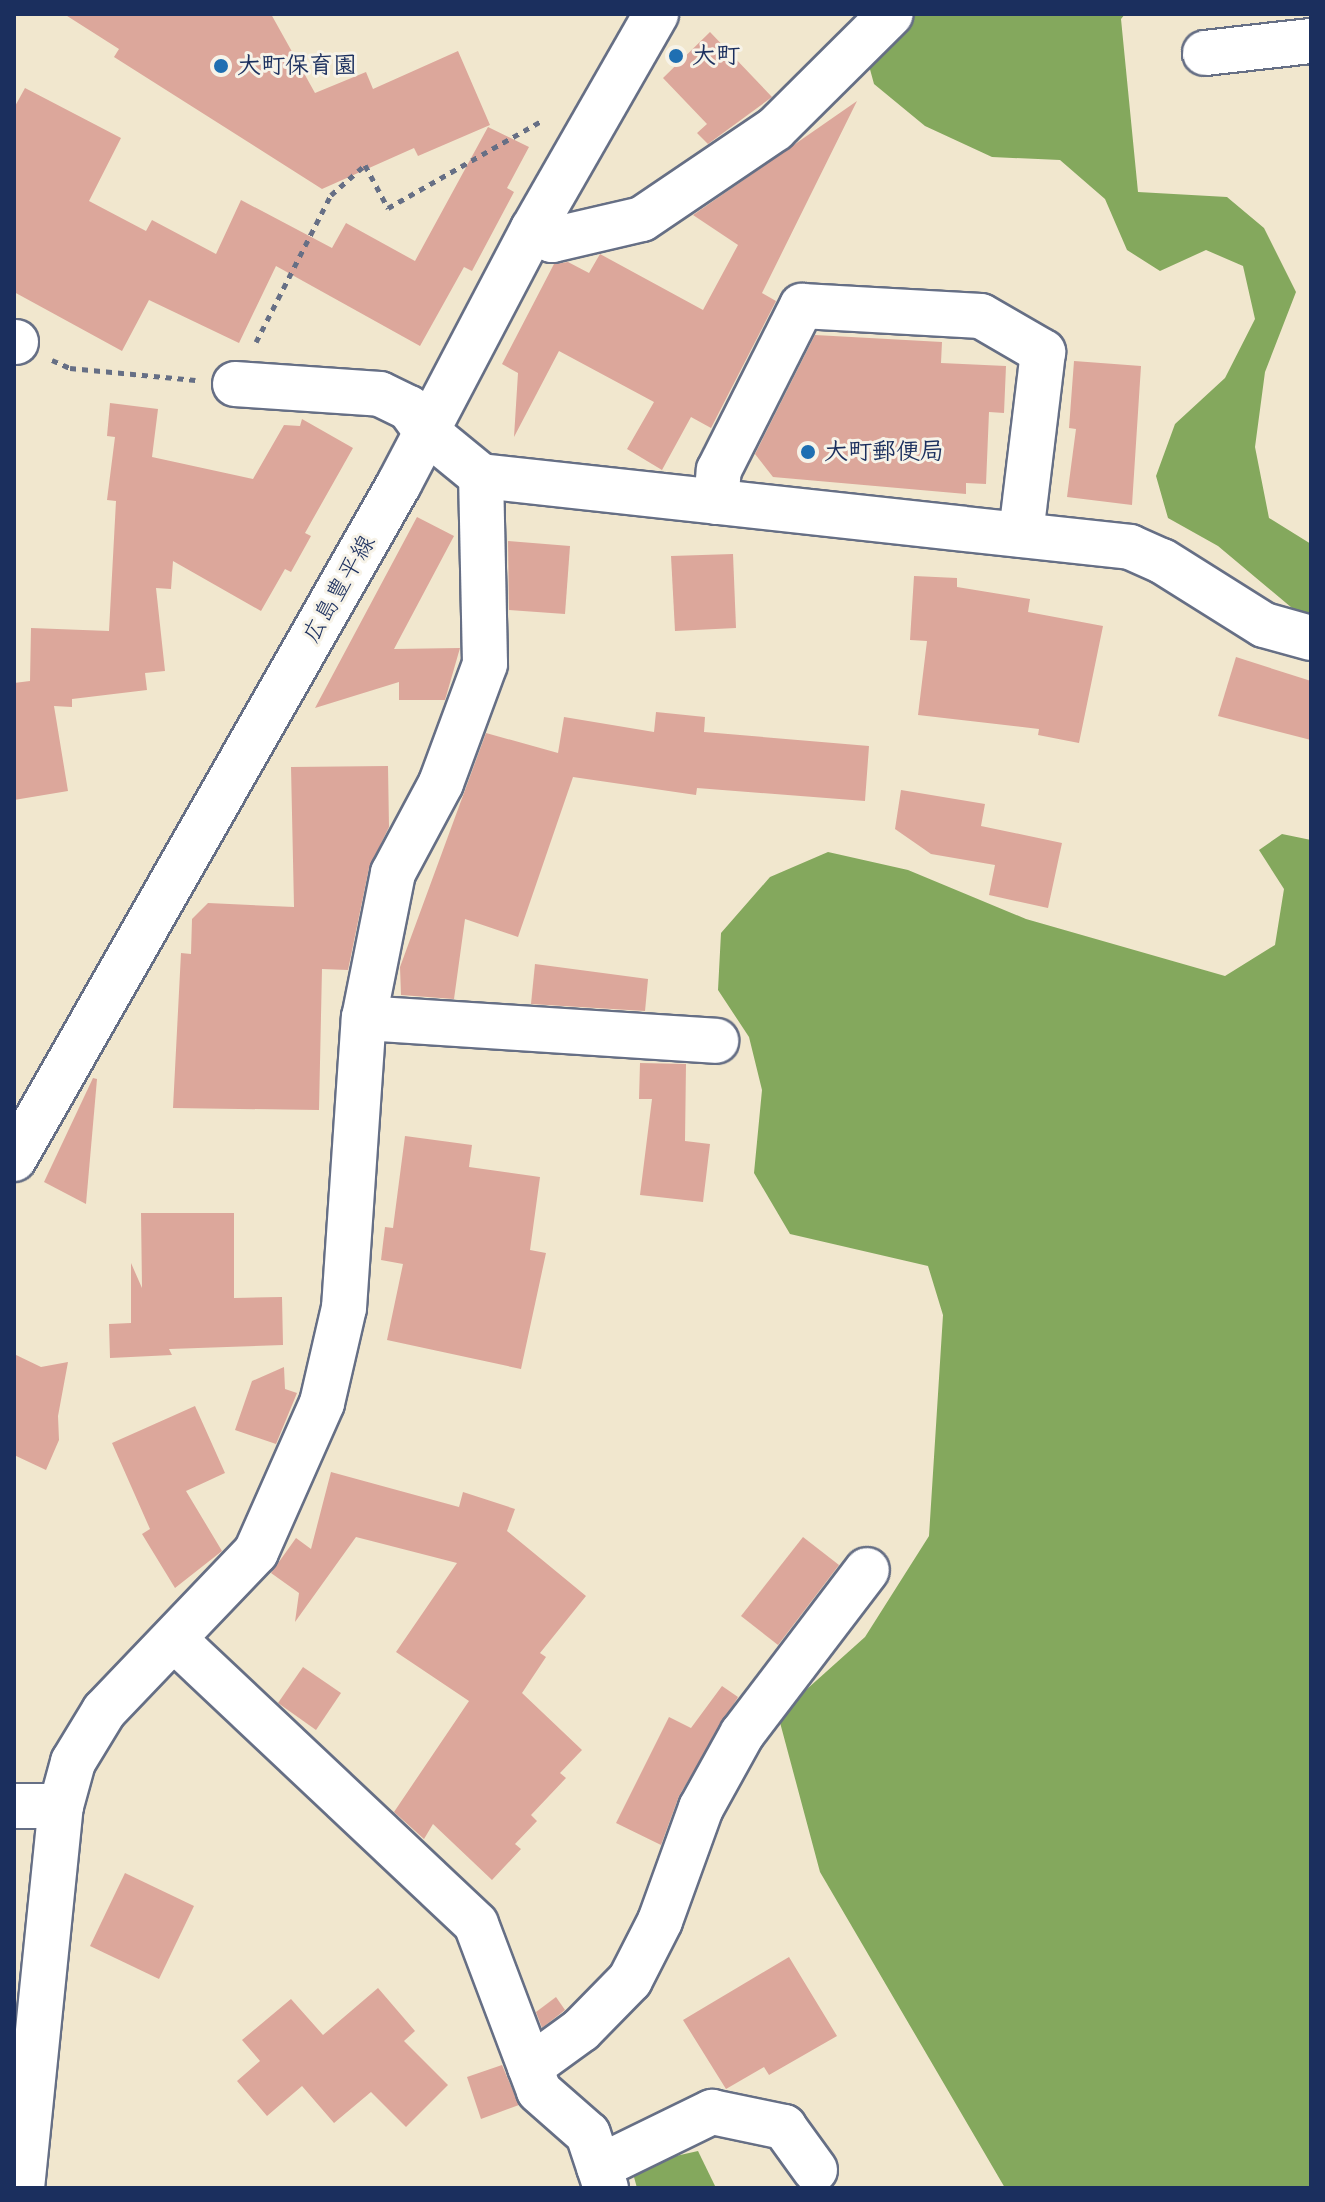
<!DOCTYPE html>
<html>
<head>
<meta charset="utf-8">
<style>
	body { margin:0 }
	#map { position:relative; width:1325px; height:2202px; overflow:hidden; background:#f1e7ce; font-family:"Shantell Sans","Klee One",sans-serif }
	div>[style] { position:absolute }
	.forest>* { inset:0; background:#84a85d }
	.building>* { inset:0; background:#dca79b }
	.path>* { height:5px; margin-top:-2.5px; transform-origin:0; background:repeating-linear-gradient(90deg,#666f85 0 6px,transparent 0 12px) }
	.roads { filter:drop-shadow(2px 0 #666f85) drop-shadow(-2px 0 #666f85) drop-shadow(0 2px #666f85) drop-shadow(0 -2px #666f85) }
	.minor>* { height:44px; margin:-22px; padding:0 22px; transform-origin:22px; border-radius:22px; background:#fff }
	.major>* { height:44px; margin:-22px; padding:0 22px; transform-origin:22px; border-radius:22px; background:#fff }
	.dots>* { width:22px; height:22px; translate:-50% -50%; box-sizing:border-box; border:4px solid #f7f3e8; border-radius:50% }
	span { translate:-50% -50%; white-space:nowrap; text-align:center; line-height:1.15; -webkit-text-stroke:6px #f7f3e8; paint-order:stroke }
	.poi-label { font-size:24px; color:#1b2f5e; font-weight:700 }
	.left { translate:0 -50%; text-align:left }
	.street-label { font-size:24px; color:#1b2f5e }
	.frame { position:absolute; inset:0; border:16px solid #1b2f5e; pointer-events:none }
</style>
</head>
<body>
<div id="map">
	<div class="forest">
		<div style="clip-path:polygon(883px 14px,1125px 14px,1121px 19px,1138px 192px,1227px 197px,1264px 228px,1296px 292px,1265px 372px,1255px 447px,1269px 518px,1311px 544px,1311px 613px,1298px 613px,1218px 546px,1168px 518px,1156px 476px,1175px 424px,1225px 378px,1255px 319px,1243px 266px,1206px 250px,1160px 271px,1127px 250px,1105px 199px,1060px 160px,992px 157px,925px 126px,874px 84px,862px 40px)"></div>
		<div style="clip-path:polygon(1282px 834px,1311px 840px,1311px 2188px,1005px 2188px,820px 1872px,778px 1715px,865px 1637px,929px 1536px,943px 1315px,928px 1266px,790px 1234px,754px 1173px,762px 1090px,749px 1037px,718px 990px,721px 933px,770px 877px,828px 852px,908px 870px,1026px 919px,1225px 976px,1275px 945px,1284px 889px,1259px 850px)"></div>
		<div style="clip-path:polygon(698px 2151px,716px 2188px,637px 2188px,631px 2166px)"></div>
	</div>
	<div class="building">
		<div style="clip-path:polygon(64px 14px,271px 14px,315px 93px,366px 72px,373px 89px,458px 51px,490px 125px,418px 156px,414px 148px,322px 189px,114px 57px,119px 49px)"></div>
		<div style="clip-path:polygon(710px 32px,772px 97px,708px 144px,697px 133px,707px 124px,663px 78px)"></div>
		<div style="clip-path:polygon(25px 88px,121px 138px,89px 201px,146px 231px,152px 220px,216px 254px,241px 200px,332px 248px,346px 223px,415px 261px,488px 127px,529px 147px,507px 188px,514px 192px,472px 271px,464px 267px,420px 346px,276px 266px,239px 343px,149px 300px,122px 351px,14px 292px,14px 108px)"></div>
		<div style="clip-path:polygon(857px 101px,762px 293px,776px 301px,711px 428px,691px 417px,662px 470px,627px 449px,654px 402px,559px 351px,514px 437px,518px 373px,502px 364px,554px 264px,568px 262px,589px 273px,600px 254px,703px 310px,738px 245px,693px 215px)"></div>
		<div style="clip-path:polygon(815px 335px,942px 342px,941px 363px,1006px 366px,1004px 413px,989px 412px,986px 484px,966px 483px,966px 494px,773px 477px,755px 454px)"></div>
		<div style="clip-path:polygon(1074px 361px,1141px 366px,1132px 505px,1067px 497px,1076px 429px,1069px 428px)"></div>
		<div style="clip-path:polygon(110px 403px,158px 409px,152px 457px,253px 479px,284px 425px,300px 426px,302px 419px,353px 448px,305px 533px,311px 536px,291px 572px,285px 569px,261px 611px,173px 561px,171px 589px,156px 588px,165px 671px,145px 673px,147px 690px,72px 699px,72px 707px,54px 706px,68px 791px,14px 800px,14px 683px,30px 681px,31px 628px,109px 631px,116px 501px,107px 500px,115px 437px,107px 436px)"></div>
		<div style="clip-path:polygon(417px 517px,454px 536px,394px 649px,460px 648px,445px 700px,399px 700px,399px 682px,315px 708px)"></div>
		<div style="clip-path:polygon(508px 541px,570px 546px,565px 614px,509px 610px)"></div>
		<div style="clip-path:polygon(733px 554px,736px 628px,675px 631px,671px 556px)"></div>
		<div style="clip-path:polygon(914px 576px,957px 578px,957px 587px,1030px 599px,1028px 612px,1103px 626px,1079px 743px,1038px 735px,1039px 729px,918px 715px,927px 641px,910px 640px)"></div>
		<div style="clip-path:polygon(1236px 657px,1311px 681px,1311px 740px,1218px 716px)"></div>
		<div style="clip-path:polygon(656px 712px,705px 717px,704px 732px,869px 746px,865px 801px,697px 788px,696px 795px,573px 777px,518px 937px,465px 919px,454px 999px,401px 995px,400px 967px,486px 733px,558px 753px,564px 717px,654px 732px)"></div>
		<div style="clip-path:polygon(388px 766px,389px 827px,369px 868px,348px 970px,322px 969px,319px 1110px,173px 1108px,181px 953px,191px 954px,192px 919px,208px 903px,294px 907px,291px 767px)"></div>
		<div style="clip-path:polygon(901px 790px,985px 804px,981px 826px,1062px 843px,1048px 908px,989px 895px,995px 865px,931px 854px,895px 829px)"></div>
		<div style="clip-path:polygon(535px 964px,648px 979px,645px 1011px,531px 1004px)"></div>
		<div style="clip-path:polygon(640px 1063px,686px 1064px,685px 1141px,710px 1144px,703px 1202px,640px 1195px,652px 1099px,639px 1099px)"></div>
		<div style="clip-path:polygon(93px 1078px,97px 1079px,86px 1204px,44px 1182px)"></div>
		<div style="clip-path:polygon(405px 1136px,472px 1145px,469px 1167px,540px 1177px,530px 1250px,546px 1253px,521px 1369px,387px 1340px,403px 1264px,381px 1260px,385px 1227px,393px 1228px)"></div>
		<div style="clip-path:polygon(141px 1213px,234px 1213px,234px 1298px,282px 1297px,283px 1345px,169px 1349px,172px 1355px,110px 1358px,109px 1324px,131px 1323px,131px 1263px,142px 1288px)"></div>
		<div style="clip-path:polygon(14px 1354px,41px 1367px,68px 1362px,58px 1416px,59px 1440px,46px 1470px,14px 1455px)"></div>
		<div style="clip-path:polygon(284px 1367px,285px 1389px,297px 1393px,276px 1444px,235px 1430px,252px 1381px)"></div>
		<div style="clip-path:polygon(195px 1406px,225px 1473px,186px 1491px,222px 1551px,175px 1588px,142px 1534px,150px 1529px,112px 1443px)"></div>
		<div style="clip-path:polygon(331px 1472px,459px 1507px,463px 1492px,515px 1509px,507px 1531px,586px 1596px,540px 1653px,546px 1657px,522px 1693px,582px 1750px,560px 1773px,566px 1778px,531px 1815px,537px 1821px,515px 1844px,521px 1849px,492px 1880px,433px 1824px,424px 1839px,394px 1812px,469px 1701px,396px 1652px,457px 1563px,356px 1537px,295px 1622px,299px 1593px,271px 1573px,296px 1538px,311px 1549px)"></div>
		<div style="clip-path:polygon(803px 1537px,839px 1565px,778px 1645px,741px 1616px)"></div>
		<div style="clip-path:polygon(303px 1667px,341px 1693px,316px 1730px,278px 1703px)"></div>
		<div style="clip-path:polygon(722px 1686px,738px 1697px,679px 1796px,661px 1845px,616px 1823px,669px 1717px,691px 1728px)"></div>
		<div style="clip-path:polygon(125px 1873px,194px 1906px,159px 1979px,90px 1946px)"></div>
		<div style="clip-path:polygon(789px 1957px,837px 2036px,769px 2075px,764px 2067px,726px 2089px,683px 2020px)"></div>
		<div style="clip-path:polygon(378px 1988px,415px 2031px,404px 2041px,448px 2085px,406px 2127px,371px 2092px,334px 2123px,302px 2086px,267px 2116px,237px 2081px,260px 2061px,242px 2040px,291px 1999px,323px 2035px)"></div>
		<div style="clip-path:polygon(556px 1997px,565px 2010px,542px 2028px,536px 2012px)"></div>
		<div style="clip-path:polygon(502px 2065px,519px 2105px,481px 2119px,467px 2077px)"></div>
	</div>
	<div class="path">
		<div style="left:256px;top:342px;width:165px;rotate:-63deg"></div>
		<div style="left:331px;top:195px;width:45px;rotate:-41.4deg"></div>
		<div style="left:365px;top:165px;width:49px;rotate:61.9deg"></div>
		<div style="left:388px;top:208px;width:178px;rotate:-29.6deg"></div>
		<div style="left:52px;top:360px;width:20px;rotate:24deg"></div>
		<div style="left:70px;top:368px;width:126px;rotate:5.5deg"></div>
	</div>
	<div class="roads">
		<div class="minor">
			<div style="left:1205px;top:53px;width:107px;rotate:-6.5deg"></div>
			<div style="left:533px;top:229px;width:22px;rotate:30deg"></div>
			<div style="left:552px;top:240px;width:92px;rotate:-13.1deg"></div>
			<div style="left:642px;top:219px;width:161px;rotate:-34.1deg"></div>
			<div style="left:775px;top:129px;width:163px;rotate:-44.8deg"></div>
			<div style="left:14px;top:342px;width:2px"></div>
			<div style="left:235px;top:384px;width:145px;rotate:3.9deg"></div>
			<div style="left:380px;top:394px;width:32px;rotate:26deg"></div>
			<div style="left:409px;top:408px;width:29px;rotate:54deg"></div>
			<div style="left:426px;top:431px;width:71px;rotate:39.3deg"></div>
			<div style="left:481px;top:476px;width:653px;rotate:6.24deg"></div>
			<div style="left:1130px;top:547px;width:35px;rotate:24deg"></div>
			<div style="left:1162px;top:561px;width:120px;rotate:32.1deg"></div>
			<div style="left:1264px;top:625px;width:49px;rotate:15.5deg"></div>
			<div style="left:716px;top:502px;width:32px;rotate:-85deg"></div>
			<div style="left:719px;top:470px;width:184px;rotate:-63.2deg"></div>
			<div style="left:802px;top:306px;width:179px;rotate:3.2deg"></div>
			<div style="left:981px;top:316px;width:72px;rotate:30.1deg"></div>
			<div style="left:1043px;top:352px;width:184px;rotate:96.9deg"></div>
			<div style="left:364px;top:1018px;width:353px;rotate:3.7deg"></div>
			<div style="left:176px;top:1641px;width:412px;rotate:43.3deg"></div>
			<div style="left:476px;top:1924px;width:178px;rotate:69.3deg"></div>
			<div style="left:539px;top:2091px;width:65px;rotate:41.3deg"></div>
			<div style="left:588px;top:2134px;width:57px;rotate:71.6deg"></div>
			<div style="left:14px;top:1806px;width:47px"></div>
			<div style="left:530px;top:2067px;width:63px;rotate:-36deg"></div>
			<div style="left:581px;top:2030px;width:70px;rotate:-45.6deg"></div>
			<div style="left:630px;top:1980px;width:66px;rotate:-63deg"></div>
			<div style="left:660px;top:1921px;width:120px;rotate:-70.1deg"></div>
			<div style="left:701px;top:1808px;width:85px;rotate:-61deg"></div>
			<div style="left:742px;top:1734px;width:206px;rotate:-52.7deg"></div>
			<div style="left:599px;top:2167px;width:126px;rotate:-26deg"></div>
			<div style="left:712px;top:2112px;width:74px;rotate:11.8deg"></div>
			<div style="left:784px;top:2127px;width:53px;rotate:54.2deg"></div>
			<div style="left:22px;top:2188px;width:384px;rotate:-84.2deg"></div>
			<div style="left:61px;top:1806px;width:46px;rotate:-74.7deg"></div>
			<div style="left:73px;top:1762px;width:60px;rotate:-58.7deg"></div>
			<div style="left:104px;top:1711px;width:220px;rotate:-46.3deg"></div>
			<div style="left:256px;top:1552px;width:163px;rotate:-66.1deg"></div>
			<div style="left:322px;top:1403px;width:98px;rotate:-77deg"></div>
			<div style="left:344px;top:1308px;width:291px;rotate:-86.1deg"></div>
			<div style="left:364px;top:1018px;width:148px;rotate:-78.7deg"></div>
			<div style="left:393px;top:873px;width:102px;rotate:-61.9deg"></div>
			<div style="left:441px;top:783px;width:127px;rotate:-69.7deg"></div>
			<div style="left:485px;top:664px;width:188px;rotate:-91.2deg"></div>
		</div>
		<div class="major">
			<div style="left:14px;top:1159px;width:777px;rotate:-60.3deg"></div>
			<div style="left:399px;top:484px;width:288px;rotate:-62.3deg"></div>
			<div style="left:533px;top:229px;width:248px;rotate:-60.2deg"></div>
		</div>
	</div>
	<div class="dots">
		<div style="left:676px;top:56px;background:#1f6fb2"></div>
		<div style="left:221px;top:66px;background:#1f6fb2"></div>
		<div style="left:808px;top:452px;background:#1f6fb2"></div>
	</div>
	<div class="poi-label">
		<span class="left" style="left:692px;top:56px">大町</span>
		<span class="left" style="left:237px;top:66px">大町保育園</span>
		<span class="left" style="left:824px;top:452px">大町郵便局</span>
	</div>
	<div class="street-label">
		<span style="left:339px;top:589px;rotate:-60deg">広島豊平線</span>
	</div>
	<div class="frame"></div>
</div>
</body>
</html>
